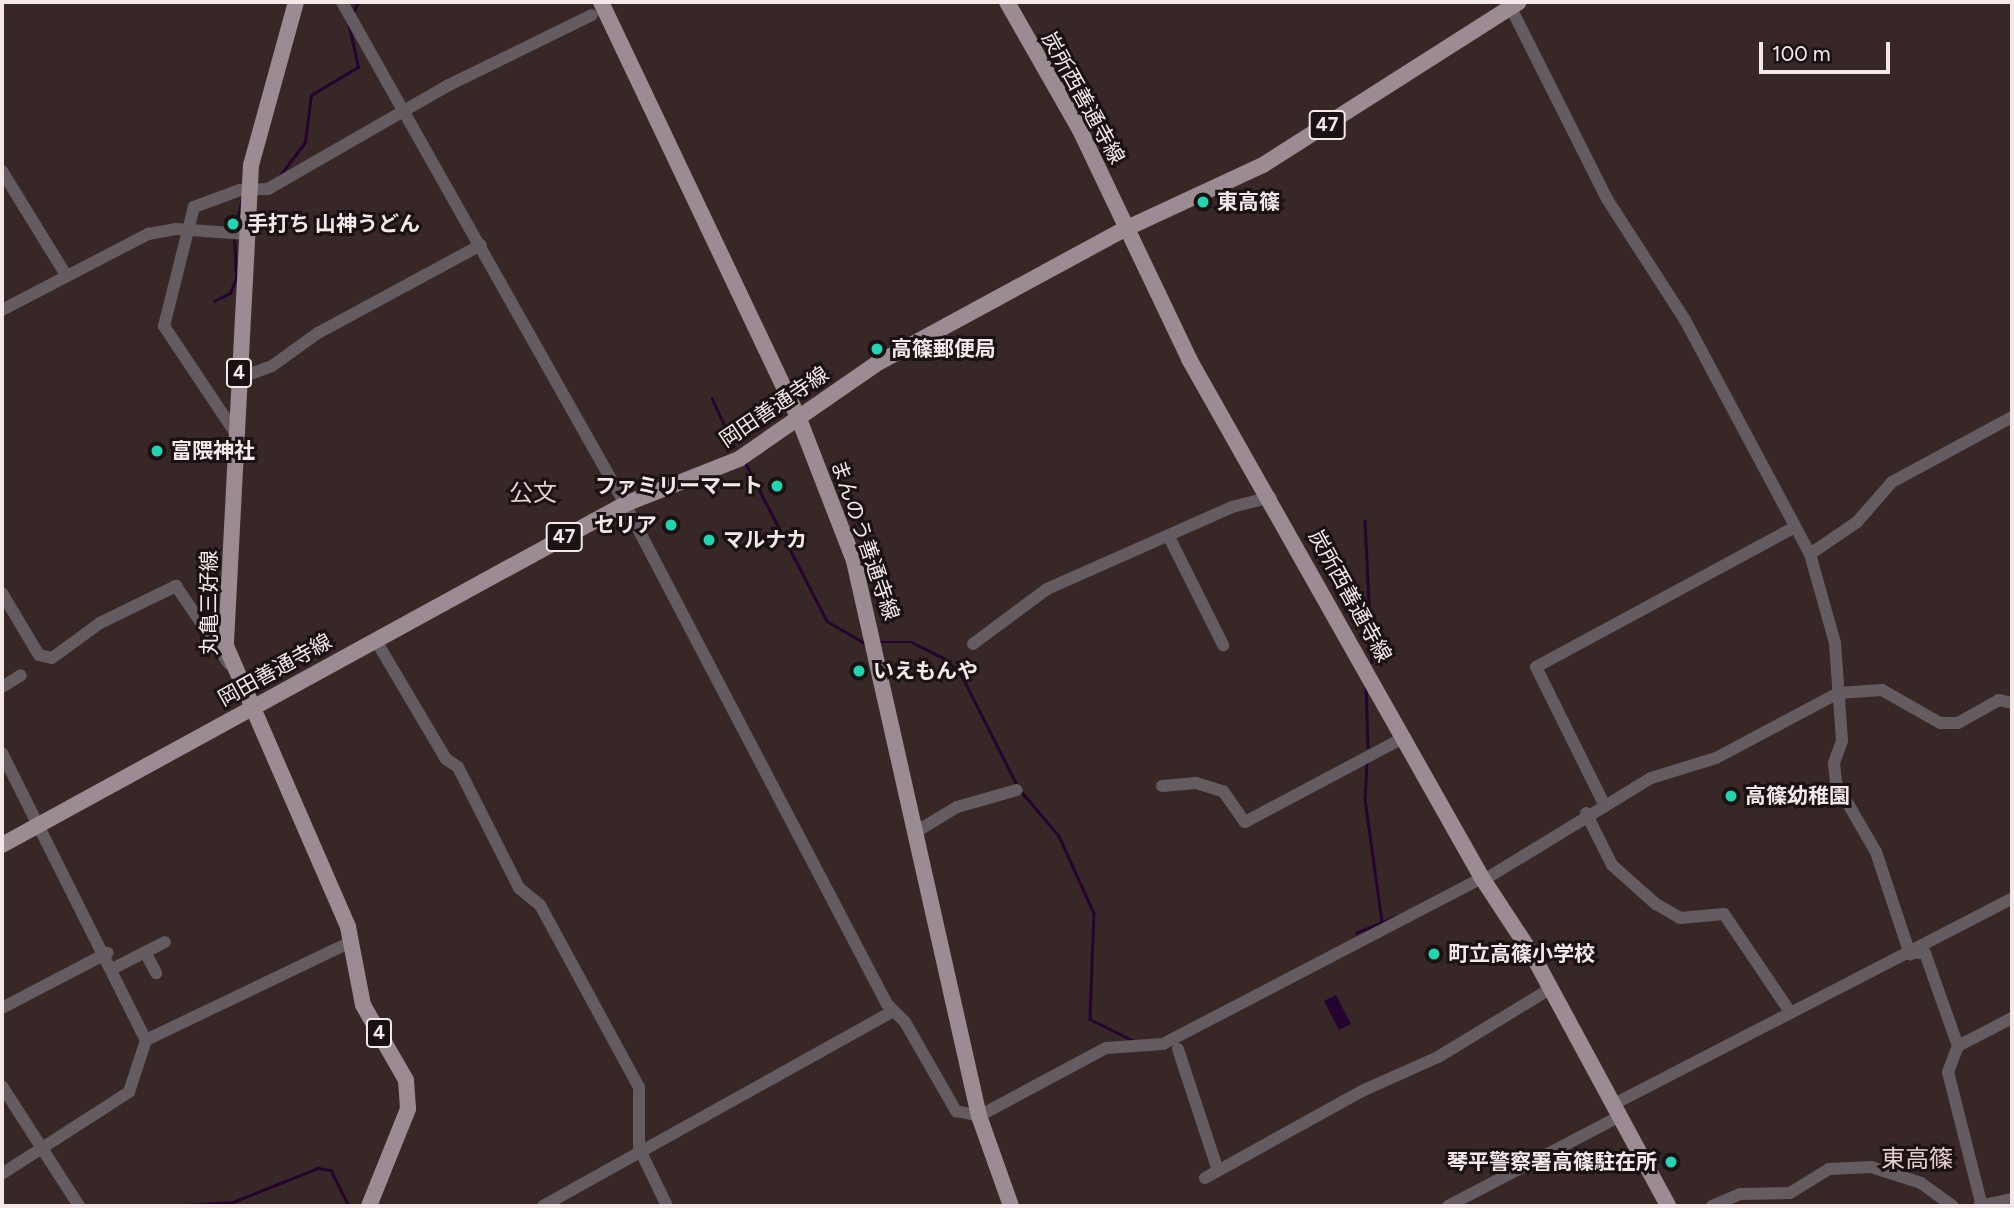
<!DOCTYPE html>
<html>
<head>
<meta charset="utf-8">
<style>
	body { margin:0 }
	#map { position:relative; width:2014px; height:1208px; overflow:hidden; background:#382727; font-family:Figtree,"Noto Sans JP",sans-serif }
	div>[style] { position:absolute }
	.water>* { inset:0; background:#25032f }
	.stream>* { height:2.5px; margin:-1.25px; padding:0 1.25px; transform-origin:1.25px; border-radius:1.25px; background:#25032f }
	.minor>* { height:12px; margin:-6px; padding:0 6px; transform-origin:6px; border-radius:6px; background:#645c60 }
	.major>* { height:16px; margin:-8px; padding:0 8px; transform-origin:8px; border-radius:8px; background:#9b8b92 }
	.dots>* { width:19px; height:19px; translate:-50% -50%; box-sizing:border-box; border:4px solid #1a1212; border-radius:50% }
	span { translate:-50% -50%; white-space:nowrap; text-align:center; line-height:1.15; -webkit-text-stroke:6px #1a1212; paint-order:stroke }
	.shield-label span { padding:2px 5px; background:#1a1212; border:2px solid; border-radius:5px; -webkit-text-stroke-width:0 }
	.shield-label { font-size:19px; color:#f4e8e8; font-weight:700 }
	.street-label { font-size:21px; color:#f4e8e8 }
	.poi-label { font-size:21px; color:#f4e8e8; font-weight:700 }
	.left { translate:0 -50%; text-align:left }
	.right { translate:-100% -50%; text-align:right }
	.quarter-label { font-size:24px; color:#e4cccc }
	.frame { position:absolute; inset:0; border:4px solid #f4e8e8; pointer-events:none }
	.scale { position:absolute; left:1759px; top:42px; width:131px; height:32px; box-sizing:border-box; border:4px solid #f4e8e8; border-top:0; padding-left:9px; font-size:21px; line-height:24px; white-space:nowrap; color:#f4e8e8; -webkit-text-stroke:5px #1a1212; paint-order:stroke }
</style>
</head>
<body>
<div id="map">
	<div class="water">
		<div style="clip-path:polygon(1336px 995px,1351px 1024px,1339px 1030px,1324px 1001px)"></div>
	</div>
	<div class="stream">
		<div style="left:353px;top:13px;width:12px;rotate:-66deg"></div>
		<div style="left:281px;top:174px;width:40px;rotate:-53deg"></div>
		<div style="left:305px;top:142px;width:47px;rotate:-82.7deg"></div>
		<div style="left:311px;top:95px;width:55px;rotate:-30.8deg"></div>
		<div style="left:358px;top:67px;width:46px;rotate:-102.5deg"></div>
		<div style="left:235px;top:229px;width:31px;rotate:-77deg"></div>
		<div style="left:214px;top:301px;width:18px;rotate:-27deg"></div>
		<div style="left:230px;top:293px;width:16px;rotate:-68deg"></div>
		<div style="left:236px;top:278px;width:42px;rotate:-92.7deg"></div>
		<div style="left:712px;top:398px;width:53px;rotate:65.4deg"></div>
		<div style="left:745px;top:462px;width:179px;rotate:62.7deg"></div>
		<div style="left:827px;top:621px;width:48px;rotate:30.3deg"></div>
		<div style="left:1365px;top:521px;width:141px;rotate:87.2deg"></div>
		<div style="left:881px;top:642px;width:31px"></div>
		<div style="left:912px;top:642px;width:39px;rotate:27deg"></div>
		<div style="left:947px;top:660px;width:22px;rotate:47deg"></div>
		<div style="left:962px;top:676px;width:122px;rotate:63.2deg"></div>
		<div style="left:1366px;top:684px;width:63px;rotate:88.2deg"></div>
		<div style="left:1367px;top:763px;width:36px;rotate:93deg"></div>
		<div style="left:1365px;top:799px;width:124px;rotate:82.1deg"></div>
		<div style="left:1021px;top:791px;width:59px;rotate:49.8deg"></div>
		<div style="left:1059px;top:836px;width:85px;rotate:65.6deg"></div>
		<div style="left:1094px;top:913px;width:106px;rotate:92.2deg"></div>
		<div style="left:1090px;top:1019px;width:47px;rotate:26.6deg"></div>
		<div style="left:1356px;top:933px;width:44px;rotate:-22.5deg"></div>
		<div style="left:170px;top:1206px;width:63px;rotate:-3.6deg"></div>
		<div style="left:233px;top:1202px;width:92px;rotate:-21.8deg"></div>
		<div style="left:318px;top:1168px;width:13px;rotate:9deg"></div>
		<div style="left:331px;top:1170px;width:40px;rotate:63.4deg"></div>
	</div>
	<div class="minor">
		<div style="left:342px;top:2px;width:576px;rotate:60.59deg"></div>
		<div style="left:625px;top:504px;width:564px;rotate:62.35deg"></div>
		<div style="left:887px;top:1004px;width:25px;rotate:45deg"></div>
		<div style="left:905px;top:1022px;width:103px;rotate:60.2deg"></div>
		<div style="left:956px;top:1111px;width:24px;rotate:12deg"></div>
		<div style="left:979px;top:1116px;width:144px;rotate:-28.2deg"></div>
		<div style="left:1106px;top:1048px;width:57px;rotate:-4deg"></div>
		<div style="left:1163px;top:1044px;width:360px;rotate:-27.5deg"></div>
		<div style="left:1510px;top:6px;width:216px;rotate:63.3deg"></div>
		<div style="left:1607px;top:199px;width:144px;rotate:57.2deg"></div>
		<div style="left:1685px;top:320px;width:265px;rotate:61.9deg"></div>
		<div style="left:1810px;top:554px;width:92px;rotate:74.3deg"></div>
		<div style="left:1835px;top:643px;width:98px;rotate:85.9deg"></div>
		<div style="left:1842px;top:741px;width:23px;rotate:110deg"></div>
		<div style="left:1834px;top:763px;width:20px;rotate:84deg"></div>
		<div style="left:1836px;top:783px;width:80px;rotate:59.9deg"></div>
		<div style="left:1876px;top:852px;width:108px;rotate:71.6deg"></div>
		<div style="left:2px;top:171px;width:122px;rotate:58.4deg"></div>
		<div style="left:2px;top:310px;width:165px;rotate:-27.5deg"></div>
		<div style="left:148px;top:234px;width:28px;rotate:-10deg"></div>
		<div style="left:176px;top:229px;width:70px;rotate:4.1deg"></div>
		<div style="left:239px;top:378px;width:35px;rotate:-20deg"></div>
		<div style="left:272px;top:366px;width:57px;rotate:-35.7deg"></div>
		<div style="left:318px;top:333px;width:185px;rotate:-28.4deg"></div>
		<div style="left:236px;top:434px;width:130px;rotate:-123.7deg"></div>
		<div style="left:164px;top:326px;width:123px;rotate:-75.9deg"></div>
		<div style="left:194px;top:207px;width:49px;rotate:-20.3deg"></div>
		<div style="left:240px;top:190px;width:28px;rotate:-2deg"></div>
		<div style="left:268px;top:189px;width:207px;rotate:-29.9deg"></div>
		<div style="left:447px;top:86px;width:161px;rotate:-26.1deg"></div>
		<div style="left:1170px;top:539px;width:119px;rotate:63.4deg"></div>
		<div style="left:1810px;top:554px;width:57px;rotate:-34.2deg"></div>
		<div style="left:1857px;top:522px;width:53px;rotate:-48.8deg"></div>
		<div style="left:1892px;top:482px;width:136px;rotate:-28.4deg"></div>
		<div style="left:2px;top:593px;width:72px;rotate:59.2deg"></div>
		<div style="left:39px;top:655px;width:13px;rotate:13deg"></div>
		<div style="left:52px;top:658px;width:59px;rotate:-36.1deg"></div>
		<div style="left:100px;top:623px;width:85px;rotate:-26deg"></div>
		<div style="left:176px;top:586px;width:94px;rotate:55.8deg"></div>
		<div style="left:375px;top:639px;width:139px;rotate:59.4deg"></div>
		<div style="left:446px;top:759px;width:14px;rotate:34deg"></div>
		<div style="left:458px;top:767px;width:136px;rotate:63.2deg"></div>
		<div style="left:519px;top:888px;width:27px;rotate:39deg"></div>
		<div style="left:540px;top:905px;width:207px;rotate:61.5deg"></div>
		<div style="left:639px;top:1087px;width:61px;rotate:90deg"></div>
		<div style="left:639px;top:1148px;width:64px;rotate:64.2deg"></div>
		<div style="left:973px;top:644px;width:92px;rotate:-36.6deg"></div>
		<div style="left:1047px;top:589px;width:202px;rotate:-23.9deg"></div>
		<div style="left:1232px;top:507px;width:40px;rotate:-14.4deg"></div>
		<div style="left:2px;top:687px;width:22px;rotate:-32deg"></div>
		<div style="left:2px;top:753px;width:321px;rotate:63.4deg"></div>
		<div style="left:146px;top:1040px;width:55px;rotate:108.1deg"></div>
		<div style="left:129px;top:1092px;width:151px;rotate:147.2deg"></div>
		<div style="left:1162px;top:786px;width:34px;rotate:-5deg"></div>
		<div style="left:1196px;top:783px;width:28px;rotate:17deg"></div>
		<div style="left:1223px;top:791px;width:38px;rotate:55deg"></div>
		<div style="left:1245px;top:822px;width:181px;rotate:-28deg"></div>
		<div style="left:1605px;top:806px;width:155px;rotate:-116.4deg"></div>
		<div style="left:1536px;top:667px;width:294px;rotate:-28.4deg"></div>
		<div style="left:1586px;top:813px;width:58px;rotate:63.4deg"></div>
		<div style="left:1612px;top:865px;width:59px;rotate:41.6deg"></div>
		<div style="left:1656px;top:904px;width:28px;rotate:30deg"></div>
		<div style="left:1680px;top:918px;width:44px;rotate:-5.2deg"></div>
		<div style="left:1724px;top:914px;width:118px;rotate:56deg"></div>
		<div style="left:914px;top:833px;width:50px;rotate:-31.2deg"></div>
		<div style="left:957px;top:807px;width:62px;rotate:-15.8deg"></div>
		<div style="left:1492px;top:875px;width:186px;rotate:-31.4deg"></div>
		<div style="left:1651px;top:778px;width:68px;rotate:-17.1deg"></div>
		<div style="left:1716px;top:758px;width:138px;rotate:-28deg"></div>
		<div style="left:1838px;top:693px;width:44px;rotate:-3.9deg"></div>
		<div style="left:1882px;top:690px;width:67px;rotate:29.6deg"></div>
		<div style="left:1940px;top:723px;width:18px"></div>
		<div style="left:1958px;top:723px;width:47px;rotate:-29.3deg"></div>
		<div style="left:1999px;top:700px;width:13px;rotate:13deg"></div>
		<div style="left:145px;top:952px;width:24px;rotate:62deg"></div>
		<div style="left:1914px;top:953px;width:11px"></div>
		<div style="left:1925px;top:953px;width:99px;rotate:70.5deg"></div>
		<div style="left:1958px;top:1046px;width:28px;rotate:111deg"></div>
		<div style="left:1948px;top:1072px;width:138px;rotate:75.8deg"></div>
		<div style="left:114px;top:968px;width:57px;rotate:-27deg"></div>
		<div style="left:2px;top:1008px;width:119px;rotate:-27.6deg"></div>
		<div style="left:146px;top:1040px;width:229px;rotate:-25.6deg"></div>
		<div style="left:1958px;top:1046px;width:61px;rotate:-27.4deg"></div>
		<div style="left:1178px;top:1049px;width:128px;rotate:71.8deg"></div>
		<div style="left:2px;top:1086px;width:143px;rotate:57.3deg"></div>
		<div style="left:1616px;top:1103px;width:445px;rotate:-27.3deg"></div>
		<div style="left:1205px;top:1178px;width:179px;rotate:-29deg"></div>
		<div style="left:1362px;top:1091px;width:83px;rotate:-24.1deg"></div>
		<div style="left:1438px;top:1057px;width:131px;rotate:-31.3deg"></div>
		<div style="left:543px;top:1206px;width:399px;rotate:-29.1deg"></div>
		<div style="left:1448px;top:1206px;width:190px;rotate:-27.6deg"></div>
		<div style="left:1712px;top:1206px;width:30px;rotate:-23deg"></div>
		<div style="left:1740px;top:1194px;width:50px;rotate:-1.1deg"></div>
		<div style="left:1790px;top:1193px;width:46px;rotate:-31.6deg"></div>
		<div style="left:1829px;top:1169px;width:42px;rotate:-2.7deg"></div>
		<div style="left:1871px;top:1167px;width:52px;rotate:17.7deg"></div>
		<div style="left:1921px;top:1183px;width:39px;rotate:36deg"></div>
		<div style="left:1979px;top:1206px;width:34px;rotate:-12deg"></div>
	</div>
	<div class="major">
		<div style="left:296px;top:2px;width:169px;rotate:105.4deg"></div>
		<div style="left:251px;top:165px;width:482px;rotate:93deg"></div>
		<div style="left:226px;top:646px;width:306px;rotate:66.5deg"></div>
		<div style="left:348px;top:927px;width:79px;rotate:79.1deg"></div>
		<div style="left:363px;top:1005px;width:86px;rotate:60.2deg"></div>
		<div style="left:406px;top:1080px;width:29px;rotate:86deg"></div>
		<div style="left:408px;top:1109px;width:105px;rotate:111.9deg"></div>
		<div style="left:601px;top:2px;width:462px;rotate:64.6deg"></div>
		<div style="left:799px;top:419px;width:152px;rotate:68.8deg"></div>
		<div style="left:854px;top:561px;width:569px;rotate:77.31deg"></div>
		<div style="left:979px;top:1116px;width:96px;rotate:70.4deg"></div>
		<div style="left:1007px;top:2px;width:147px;rotate:60.3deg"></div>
		<div style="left:1080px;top:130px;width:254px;rotate:64.5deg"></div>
		<div style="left:1189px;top:359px;width:596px;rotate:60.55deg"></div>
		<div style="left:1482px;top:878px;width:91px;rotate:56.7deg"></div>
		<div style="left:1532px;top:954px;width:286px;rotate:61.6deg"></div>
		<div style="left:2px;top:845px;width:710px;rotate:-28.69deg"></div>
		<div style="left:625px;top:504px;width:123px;rotate:-21.5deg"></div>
		<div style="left:739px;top:459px;width:167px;rotate:-34.7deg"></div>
		<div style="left:876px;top:364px;width:283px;rotate:-28.5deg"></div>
		<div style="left:1125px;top:229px;width:152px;rotate:-24.9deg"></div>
		<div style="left:1263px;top:165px;width:303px;rotate:-32.5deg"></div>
	</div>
	<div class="dots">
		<div style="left:1203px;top:202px;background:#20d5b0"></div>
		<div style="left:233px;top:224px;background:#20d5b0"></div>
		<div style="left:877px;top:349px;background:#20d5b0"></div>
		<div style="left:157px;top:451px;background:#20d5b0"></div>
		<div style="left:777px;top:486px;background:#20d5b0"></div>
		<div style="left:671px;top:525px;background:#20d5b0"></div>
		<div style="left:709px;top:540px;background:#20d5b0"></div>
		<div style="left:859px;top:671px;background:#20d5b0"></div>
		<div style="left:1731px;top:796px;background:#20d5b0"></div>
		<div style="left:1434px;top:954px;background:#20d5b0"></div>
		<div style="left:1671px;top:1162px;background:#20d5b0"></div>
	</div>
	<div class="shield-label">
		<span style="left:1327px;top:125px">47</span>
		<span style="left:239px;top:373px">4</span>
		<span style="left:564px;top:537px">47</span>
		<span style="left:379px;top:1033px">4</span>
	</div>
	<div class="street-label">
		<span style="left:1083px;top:98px;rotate:61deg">炭所西善通寺線</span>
		<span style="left:774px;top:407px;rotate:-34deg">岡田善通寺線</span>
		<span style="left:865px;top:540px;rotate:71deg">まんのう善通寺線</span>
		<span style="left:1350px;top:596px;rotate:61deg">炭所西善通寺線</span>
		<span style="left:209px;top:603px;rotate:-90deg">丸亀三好線</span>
		<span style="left:275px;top:670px;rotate:-29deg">岡田善通寺線</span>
	</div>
	<div class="poi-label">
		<span class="left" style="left:1217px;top:202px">東高篠</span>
		<span class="left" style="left:247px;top:224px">手打ち 山神うどん</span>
		<span class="left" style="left:891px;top:349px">高篠郵便局</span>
		<span class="left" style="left:171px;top:451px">富隈神社</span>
		<span class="right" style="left:763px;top:486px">ファミリーマート</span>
		<span class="right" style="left:657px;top:525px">セリア</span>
		<span class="left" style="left:723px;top:540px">マルナカ</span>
		<span class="left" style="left:873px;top:671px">いえもんや</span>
		<span class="left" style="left:1745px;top:796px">高篠幼稚園</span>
		<span class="left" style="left:1448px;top:954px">町立高篠小学校</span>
		<span class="right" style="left:1657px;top:1162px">琴平警察署高篠駐在所</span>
	</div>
	<div class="quarter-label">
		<span style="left:533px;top:493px">公文</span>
		<span style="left:1917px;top:1159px">東高篠</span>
	</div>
	<div class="frame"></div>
	<div class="scale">100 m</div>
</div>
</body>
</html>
